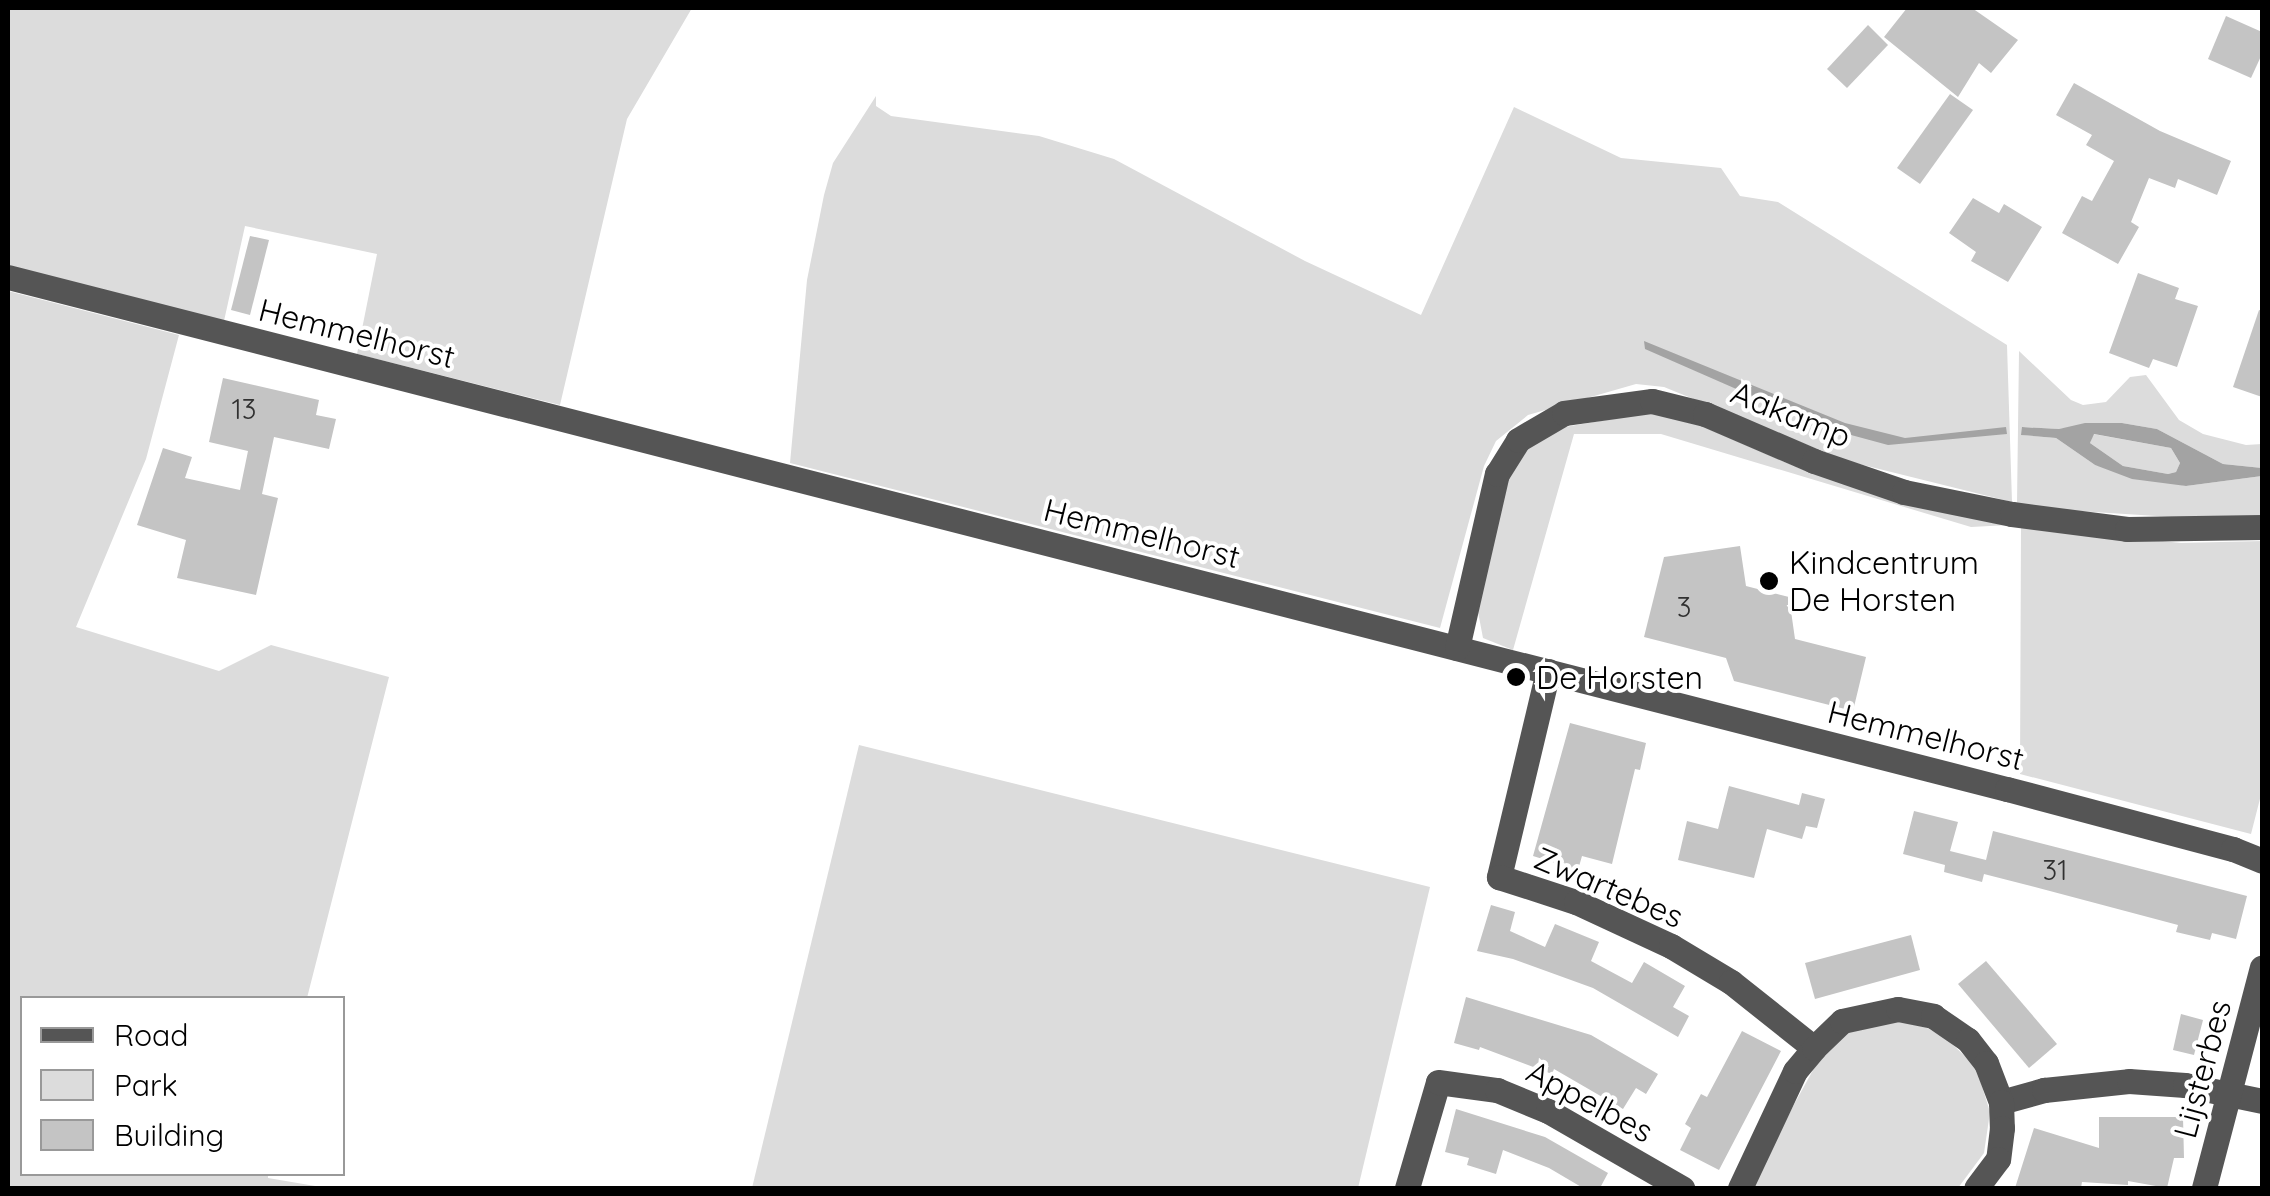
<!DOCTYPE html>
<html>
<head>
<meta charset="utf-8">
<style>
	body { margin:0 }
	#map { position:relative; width:2270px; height:1196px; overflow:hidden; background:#fff; font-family:Quicksand,sans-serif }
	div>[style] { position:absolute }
	.green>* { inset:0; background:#dcdcdc }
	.water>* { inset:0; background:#a3a3a3 }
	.building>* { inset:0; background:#c4c4c4 }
	.minor>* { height:25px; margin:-12.5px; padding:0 12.5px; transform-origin:12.5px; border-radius:12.5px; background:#555 }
	.dots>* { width:28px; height:28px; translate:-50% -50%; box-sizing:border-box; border:5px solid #fff; border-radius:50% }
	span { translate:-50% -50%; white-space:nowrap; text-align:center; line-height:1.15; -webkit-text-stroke:8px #fff; paint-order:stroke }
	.number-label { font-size:28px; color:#313131 }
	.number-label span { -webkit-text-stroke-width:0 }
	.street-label { font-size:32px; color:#000 }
	.poi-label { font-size:32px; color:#000 }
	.left { translate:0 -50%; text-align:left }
	.frame { position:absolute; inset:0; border:10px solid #000; pointer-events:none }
	.legend { position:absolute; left:20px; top:996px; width:325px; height:180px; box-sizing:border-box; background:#fff; border:2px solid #999; margin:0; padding:12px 18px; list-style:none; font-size:30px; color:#000 }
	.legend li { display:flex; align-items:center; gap:20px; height:50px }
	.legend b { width:50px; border:2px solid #999 }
</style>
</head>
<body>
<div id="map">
	<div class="green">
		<div style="clip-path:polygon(8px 8px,692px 8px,627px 119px,560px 405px,357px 354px,377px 254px,245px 226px,224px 321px,8px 266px)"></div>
		<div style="clip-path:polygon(876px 96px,876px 106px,891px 116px,1039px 136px,1114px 159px,1305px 261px,1421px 315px,1514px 107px,1621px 158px,1721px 168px,1740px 196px,1778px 202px,2007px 345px,2012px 502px,1847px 461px,1664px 387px,1636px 384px,1528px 415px,1496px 441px,1484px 466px,1440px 628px,790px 463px,807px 280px,824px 195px,833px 163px)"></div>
		<div style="clip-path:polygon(8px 291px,179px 335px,146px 459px,76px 627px,219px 671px,271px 645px,389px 677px,307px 998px,22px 998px,22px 1174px,268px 1174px,268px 1178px,327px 1188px,8px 1188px)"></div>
		<div style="clip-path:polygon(2019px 351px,2071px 400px,2083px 405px,2106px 402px,2130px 377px,2146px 375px,2179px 420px,2203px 434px,2246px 445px,2262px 444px,2262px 468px,2223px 464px,2157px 429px,2122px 423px,2059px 429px,2023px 427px,2022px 435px,2056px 438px,2095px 465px,2186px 486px,2262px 476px,2262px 517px,2219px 520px,2047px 509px,2017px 503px)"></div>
		<div style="clip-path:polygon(1665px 410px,1801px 469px,2009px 525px,1971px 527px,1661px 434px,1574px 434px,1513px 650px,1483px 638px,1474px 591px,1510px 459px,1553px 429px)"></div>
		<div style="clip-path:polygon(2093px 434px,2171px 448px,2180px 463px,2176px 472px,2168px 474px,2123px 466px,2090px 443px)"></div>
		<div style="clip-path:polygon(2021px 526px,2181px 543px,2262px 541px,2262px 791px,2251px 834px,2020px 774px)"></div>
		<div style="clip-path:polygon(859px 745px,1430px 887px,1358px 1188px,752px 1188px)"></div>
		<div style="clip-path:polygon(1880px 1021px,1918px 1023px,1946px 1038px,1976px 1067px,1990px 1112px,1984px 1153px,1958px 1188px,1748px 1188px,1823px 1052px,1842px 1035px)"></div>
	</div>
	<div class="water">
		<div style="clip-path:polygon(1644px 341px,1845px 423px,1905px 438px,2006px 427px,2007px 434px,1888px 445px,1840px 432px,1750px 395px,1645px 349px)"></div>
		<div style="clip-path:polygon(evenodd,2085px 423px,2122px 423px,2157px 429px,2223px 464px,2262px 468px,2262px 476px,2186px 486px,2132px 479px,2095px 465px,2056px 438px,2021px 435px,2022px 427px,2059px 429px,2085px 423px,2094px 434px,2171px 448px,2180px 463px,2176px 472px,2168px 474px,2123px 466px,2090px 443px,2094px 434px)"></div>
	</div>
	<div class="building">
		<div style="clip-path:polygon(1907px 8px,1972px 8px,2018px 40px,1991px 73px,1979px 63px,1958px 97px,1884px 37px)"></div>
		<div style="clip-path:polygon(2226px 16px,2262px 32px,2262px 54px,2251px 78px,2208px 59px)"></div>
		<div style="clip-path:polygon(1868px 25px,1888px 45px,1847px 88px,1827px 69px)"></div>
		<div style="clip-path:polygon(2074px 83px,2160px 131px,2231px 161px,2217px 195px,2178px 179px,2175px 188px,2149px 178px,2131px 222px,2139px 227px,2118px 264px,2062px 233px,2082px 196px,2092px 201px,2114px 161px,2086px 145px,2092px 135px,2056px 115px)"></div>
		<div style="clip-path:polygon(1950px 94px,1973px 110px,1920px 184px,1897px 168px)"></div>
		<div style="clip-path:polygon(1973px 198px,1999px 213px,2004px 204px,2042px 227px,2008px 282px,1971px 261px,1976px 252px,1949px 233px)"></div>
		<div style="clip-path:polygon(250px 236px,269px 240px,250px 315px,231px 310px)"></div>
		<div style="clip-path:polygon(2138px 273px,2179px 288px,2175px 299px,2198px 306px,2177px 367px,2153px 359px,2149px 368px,2109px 353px)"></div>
		<div style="clip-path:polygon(2259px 310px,2262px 311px,2262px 397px,2233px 387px)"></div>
		<div style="clip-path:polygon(223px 378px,319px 400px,316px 415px,336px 419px,329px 449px,274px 437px,262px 494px,278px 498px,256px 595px,177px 578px,186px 540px,137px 525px,163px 448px,192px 457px,185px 478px,240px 490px,248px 451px,209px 442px)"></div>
		<div style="clip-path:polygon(1740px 546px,1746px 586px,1789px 597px,1795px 639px,1866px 657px,1853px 711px,1734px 681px,1726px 658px,1644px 637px,1664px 557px)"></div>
		<div style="clip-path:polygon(1570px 723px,1646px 743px,1640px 770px,1635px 769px,1612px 864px,1582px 856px,1578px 870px,1533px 856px)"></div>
		<div style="clip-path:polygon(1729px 786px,1799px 805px,1802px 793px,1825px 799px,1817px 828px,1806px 826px,1802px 839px,1767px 829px,1754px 878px,1678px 860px,1687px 821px,1718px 829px)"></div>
		<div style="clip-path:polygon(1914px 811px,1958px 822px,1950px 851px,1986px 860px,1993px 831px,2247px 896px,2236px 939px,2212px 933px,2210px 940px,2176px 932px,2178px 925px,2027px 885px,1984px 874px,1982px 882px,1944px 872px,1945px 865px,1903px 854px)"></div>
		<div style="clip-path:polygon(1491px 905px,1515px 912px,1510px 931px,1545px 947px,1555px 924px,1599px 942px,1591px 961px,1632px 983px,1644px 962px,1685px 986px,1673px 1007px,1689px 1016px,1678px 1037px,1593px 988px,1513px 959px,1477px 951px)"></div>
		<div style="clip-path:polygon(1911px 935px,1920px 970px,1815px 999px,1805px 963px)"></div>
		<div style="clip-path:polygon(1986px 961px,2057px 1044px,2029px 1068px,1958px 984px)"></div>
		<div style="clip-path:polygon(1466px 997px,1591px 1035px,1658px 1074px,1646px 1094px,1636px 1088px,1623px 1109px,1554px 1069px,1552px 1074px,1480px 1047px,1479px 1050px,1454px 1043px)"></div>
		<div style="clip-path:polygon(2181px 1014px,2203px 1020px,2194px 1055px,2173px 1050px)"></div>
		<div style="clip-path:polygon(1742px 1031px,1781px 1051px,1719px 1170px,1680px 1150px,1691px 1128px,1685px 1124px,1701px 1094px,1707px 1097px)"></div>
		<div style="clip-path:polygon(1456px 1109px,1545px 1137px,1608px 1173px,1600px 1188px,1583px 1188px,1549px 1168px,1503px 1150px,1496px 1174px,1467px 1165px,1469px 1158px,1445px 1152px)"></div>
		<div style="clip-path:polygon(2099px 1117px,2183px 1117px,2184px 1158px,2174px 1158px,2167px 1188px,2128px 1181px,2128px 1185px,2082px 1182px,2081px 1188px,2015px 1188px,2034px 1128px,2099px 1148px)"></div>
	</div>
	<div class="minor">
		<div style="left:8px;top:277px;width:2064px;rotate:14.37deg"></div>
		<div style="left:2007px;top:789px;width:234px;rotate:14.9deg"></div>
		<div style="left:2233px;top:849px;width:31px;rotate:22deg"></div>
		<div style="left:1457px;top:648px;width:179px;rotate:-77.1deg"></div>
		<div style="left:1497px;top:474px;width:40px;rotate:-58deg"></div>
		<div style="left:1518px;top:440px;width:53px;rotate:-30.4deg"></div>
		<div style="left:1564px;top:413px;width:89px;rotate:-7.8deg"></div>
		<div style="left:1652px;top:401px;width:55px;rotate:13.8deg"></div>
		<div style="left:1705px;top:414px;width:119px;rotate:23.3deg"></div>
		<div style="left:1814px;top:461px;width:95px;rotate:19deg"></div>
		<div style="left:1904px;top:492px;width:110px;rotate:11.5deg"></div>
		<div style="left:2012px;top:514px;width:116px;rotate:7.4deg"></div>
		<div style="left:2127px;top:529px;width:135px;rotate:-0.8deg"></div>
		<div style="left:1548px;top:671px;width:212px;rotate:103.4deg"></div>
		<div style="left:1499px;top:877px;width:81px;rotate:18deg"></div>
		<div style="left:1576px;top:902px;width:105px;rotate:24.9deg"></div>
		<div style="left:1671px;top:946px;width:70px;rotate:31deg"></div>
		<div style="left:1731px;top:982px;width:106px;rotate:38.5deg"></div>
		<div style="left:2001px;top:1102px;width:45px;rotate:-15.6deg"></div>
		<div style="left:2044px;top:1090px;width:85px;rotate:-6deg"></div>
		<div style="left:2129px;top:1081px;width:56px;rotate:4.1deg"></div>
		<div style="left:2185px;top:1085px;width:79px;rotate:11.7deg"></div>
		<div style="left:1407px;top:1188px;width:110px;rotate:-73.7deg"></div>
		<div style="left:1438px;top:1082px;width:60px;rotate:7.7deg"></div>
		<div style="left:1497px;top:1090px;width:55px;rotate:22.4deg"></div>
		<div style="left:1548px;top:1111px;width:155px;rotate:29.9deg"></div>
		<div style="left:1740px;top:1188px;width:129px;rotate:-64.8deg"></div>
		<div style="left:1795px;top:1071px;width:30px;rotate:-50deg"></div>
		<div style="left:1814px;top:1048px;width:39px;rotate:-44deg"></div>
		<div style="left:1842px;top:1021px;width:57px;rotate:-12.1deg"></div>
		<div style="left:1898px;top:1009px;width:36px;rotate:11deg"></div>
		<div style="left:1933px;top:1016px;width:42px;rotate:34.4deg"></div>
		<div style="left:1968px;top:1040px;width:29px;rotate:52deg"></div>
		<div style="left:1986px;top:1063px;width:42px;rotate:69deg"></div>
		<div style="left:2001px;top:1102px;width:26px;rotate:88deg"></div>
		<div style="left:2002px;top:1128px;width:31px;rotate:97deg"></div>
		<div style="left:1998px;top:1159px;width:36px;rotate:127deg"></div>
		<div style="left:2204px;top:1188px;width:228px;rotate:-75.3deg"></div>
	</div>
	<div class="dots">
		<div style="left:1769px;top:581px;background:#000"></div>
		<div style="left:1516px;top:677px;background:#000"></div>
	</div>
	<div class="number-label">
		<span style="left:244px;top:409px">13</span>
		<span style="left:1684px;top:607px">3</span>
		<span style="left:2055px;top:870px">31</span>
	</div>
	<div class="street-label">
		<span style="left:357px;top:333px;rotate:14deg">Hemmelhorst</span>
		<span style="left:1791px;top:414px;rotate:22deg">Aakamp</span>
		<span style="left:1142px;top:533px;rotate:14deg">Hemmelhorst</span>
		<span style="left:1926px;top:735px;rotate:14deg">Hemmelhorst</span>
		<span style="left:1609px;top:887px;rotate:23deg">Zwartebes</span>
		<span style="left:2202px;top:1069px;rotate:-75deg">Lijsterbes</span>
		<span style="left:1590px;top:1101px;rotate:28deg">Appelbes</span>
	</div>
	<div class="poi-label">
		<span class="left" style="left:1789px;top:581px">Kindcentrum<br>De Horsten</span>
		<span class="left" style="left:1536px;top:677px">De Horsten</span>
	</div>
	<div class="frame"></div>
	<ul class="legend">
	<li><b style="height:12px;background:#555"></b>Road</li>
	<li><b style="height:28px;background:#dcdcdc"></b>Park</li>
	<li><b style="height:28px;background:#c4c4c4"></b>Building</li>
	</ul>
</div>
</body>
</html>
